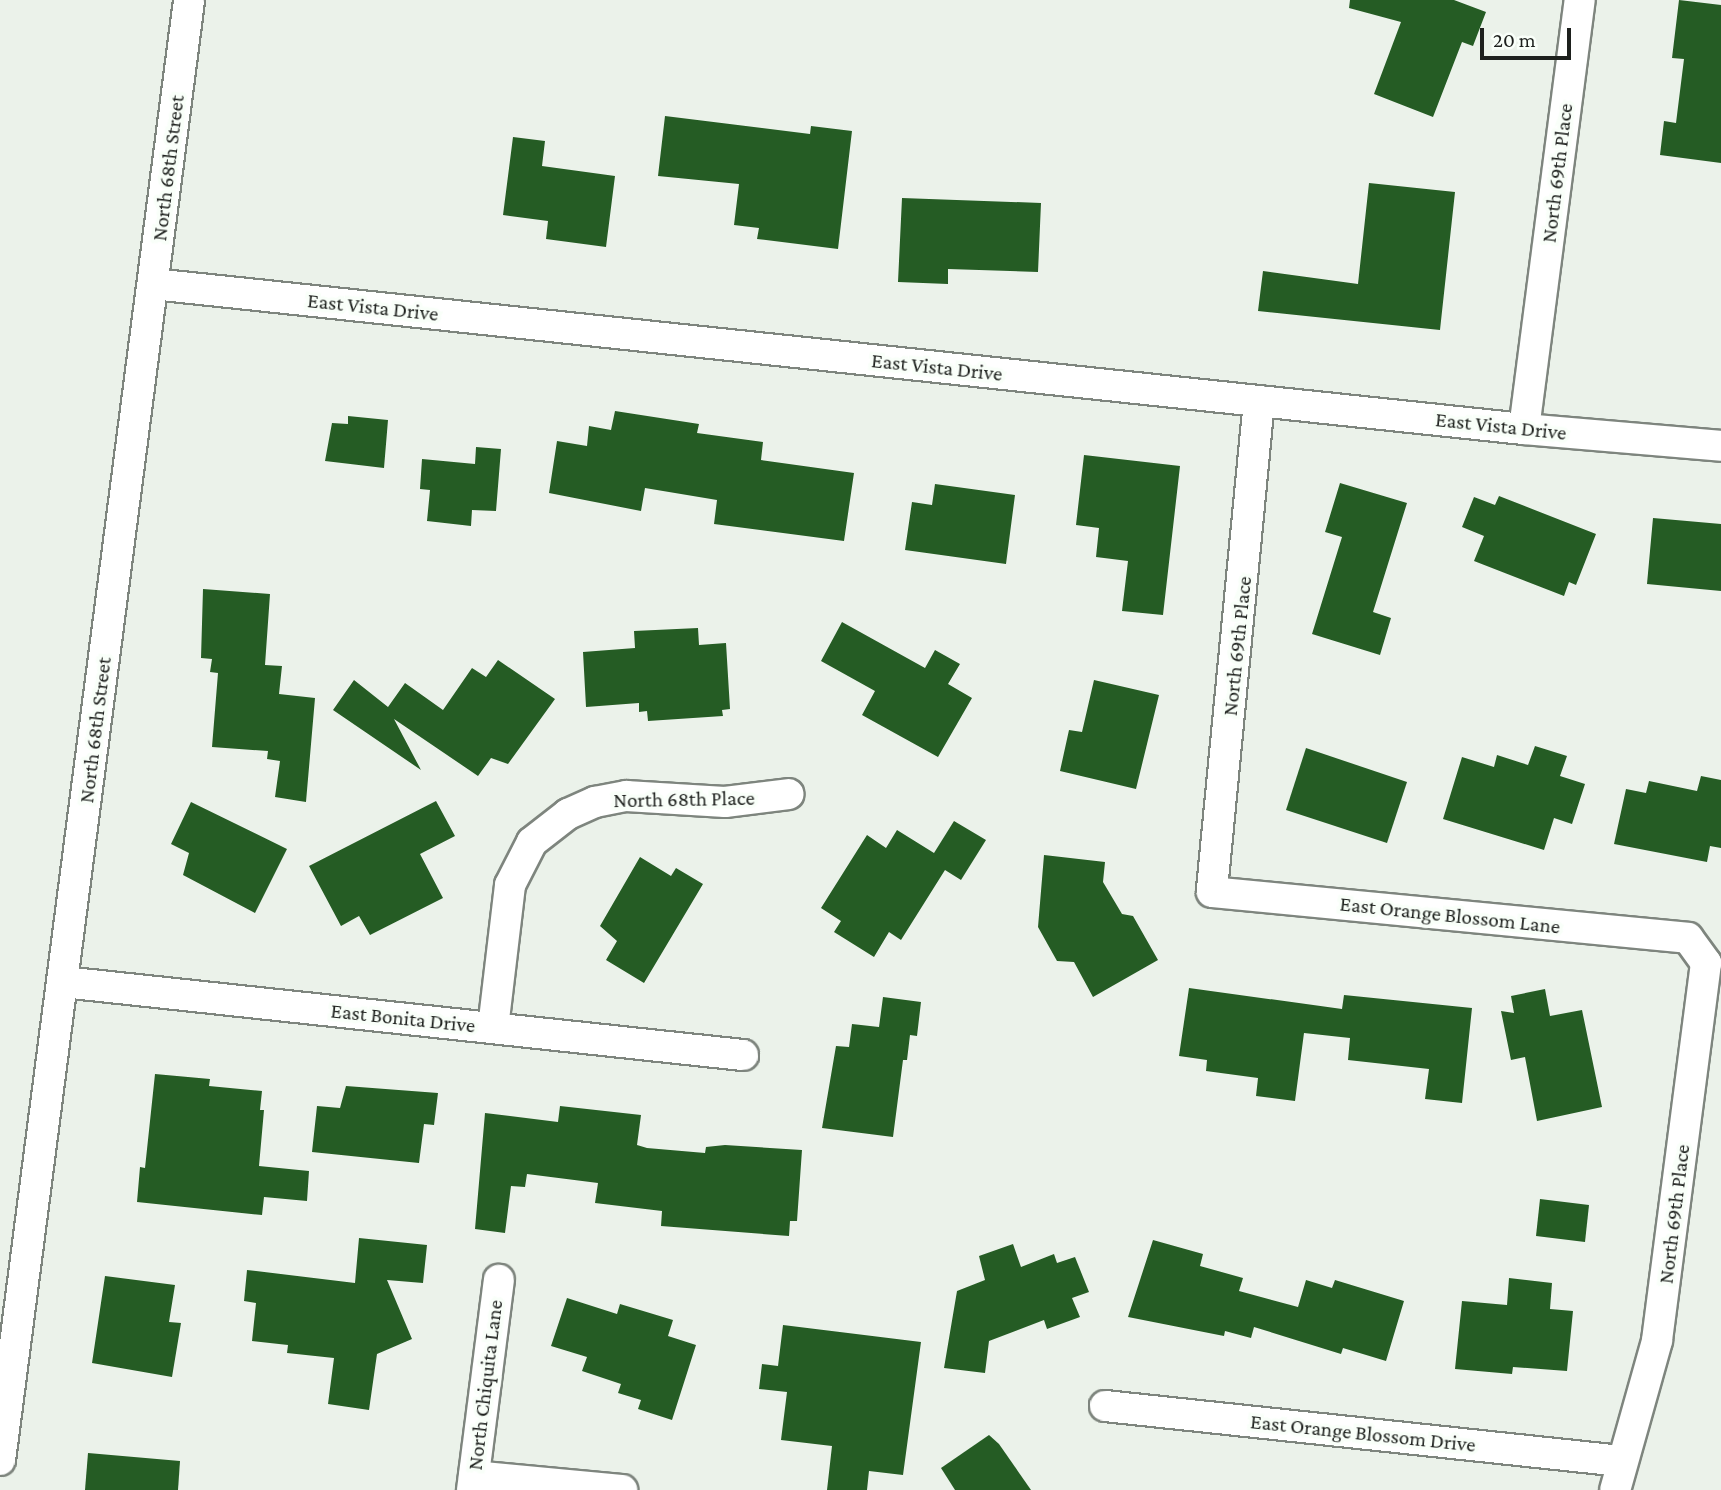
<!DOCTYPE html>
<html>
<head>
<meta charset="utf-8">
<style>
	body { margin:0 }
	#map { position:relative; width:1721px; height:1490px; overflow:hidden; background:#ebf2ea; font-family:"Crimson Pro",serif }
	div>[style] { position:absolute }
	.building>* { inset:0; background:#255c24 }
	.roads { filter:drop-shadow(2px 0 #7e857e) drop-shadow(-2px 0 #7e857e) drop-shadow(0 2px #7e857e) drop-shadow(0 -2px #7e857e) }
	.minor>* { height:30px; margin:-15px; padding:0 15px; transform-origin:15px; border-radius:15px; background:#fff }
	span { translate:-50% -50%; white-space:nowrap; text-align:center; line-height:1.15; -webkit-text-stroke:7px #f9fff9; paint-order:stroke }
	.street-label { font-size:21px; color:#1d201d }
	.scale { position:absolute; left:1480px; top:28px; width:91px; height:32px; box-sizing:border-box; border:4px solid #1d201d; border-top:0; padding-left:9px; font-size:21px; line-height:24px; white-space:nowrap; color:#1d201d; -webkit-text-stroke:5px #f9fff9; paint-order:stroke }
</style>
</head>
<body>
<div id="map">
	<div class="building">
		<div style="clip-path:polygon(1350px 0,1454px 0,1486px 12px,1473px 46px,1462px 42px,1433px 117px,1374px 94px,1401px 22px,1349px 8px)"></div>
		<div style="clip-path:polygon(1679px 0,1721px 5px,1721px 163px,1660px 155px,1664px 121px,1676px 123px,1684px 59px,1672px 58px)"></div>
		<div style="clip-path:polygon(665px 116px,810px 134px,811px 126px,852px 131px,838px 249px,757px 239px,759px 228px,734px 225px,739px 184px,658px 176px)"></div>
		<div style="clip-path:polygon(513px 137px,545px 141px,542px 166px,615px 176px,606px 247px,546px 239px,548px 221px,503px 215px)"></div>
		<div style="clip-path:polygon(1369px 183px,1455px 192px,1440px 330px,1258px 311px,1263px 271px,1358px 284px)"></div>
		<div style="clip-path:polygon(902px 198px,1041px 203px,1038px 272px,948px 269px,948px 284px,898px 282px)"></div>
		<div style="clip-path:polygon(615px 411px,699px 424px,697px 433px,763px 442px,761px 460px,854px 473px,844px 541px,714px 524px,717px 500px,645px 488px,641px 511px,549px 493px,557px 441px,587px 446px,589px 426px,611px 430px)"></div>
		<div style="clip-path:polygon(348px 416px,388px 420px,384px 468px,325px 461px,332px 423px,348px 424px)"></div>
		<div style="clip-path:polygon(476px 447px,501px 449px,496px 511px,472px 510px,471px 526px,427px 521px,430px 490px,420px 489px,422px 459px,475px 464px)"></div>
		<div style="clip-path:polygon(1084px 455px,1180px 466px,1163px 615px,1122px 611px,1128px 561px,1096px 557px,1099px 528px,1076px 525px)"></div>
		<div style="clip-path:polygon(1340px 483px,1407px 503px,1373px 612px,1391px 618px,1380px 655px,1312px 634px,1342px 537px,1325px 532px)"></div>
		<div style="clip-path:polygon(935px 484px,1015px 495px,1006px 564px,905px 550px,912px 502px,932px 505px)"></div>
		<div style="clip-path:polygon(1499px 496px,1596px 534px,1576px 585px,1569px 582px,1564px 596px,1474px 561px,1484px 536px,1462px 527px,1474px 497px,1495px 505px)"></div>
		<div style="clip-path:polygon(1653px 518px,1721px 524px,1721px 591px,1647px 584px)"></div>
		<div style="clip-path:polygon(203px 589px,270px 594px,265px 665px,282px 666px,279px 694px,315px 698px,306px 802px,275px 797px,280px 761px,267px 759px,268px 751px,212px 747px,218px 673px,210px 672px,212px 659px,201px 658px)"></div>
		<div style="clip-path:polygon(842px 622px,925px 668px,935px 650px,960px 664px,948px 684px,972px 698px,938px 757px,862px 715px,875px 691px,821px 661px)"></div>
		<div style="clip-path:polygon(698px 628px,699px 645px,726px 643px,730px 709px,722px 710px,723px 716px,648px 721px,647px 711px,639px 712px,639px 703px,586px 707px,583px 652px,635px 648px,634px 631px)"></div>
		<div style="clip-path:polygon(498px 660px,555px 699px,508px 764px,491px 758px,478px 776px,394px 719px,421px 770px,333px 710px,354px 680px,388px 707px,405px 683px,443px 710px,472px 668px,486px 677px)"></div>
		<div style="clip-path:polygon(1094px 680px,1159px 695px,1136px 789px,1060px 771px,1069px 730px,1082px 732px)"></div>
		<div style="clip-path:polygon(1535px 746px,1567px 756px,1560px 776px,1585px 784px,1572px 824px,1554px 818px,1544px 850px,1443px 819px,1462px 757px,1494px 767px,1497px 755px,1528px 765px)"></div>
		<div style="clip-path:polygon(1306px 748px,1407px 782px,1387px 843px,1286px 810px)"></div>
		<div style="clip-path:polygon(1701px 776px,1721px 780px,1721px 848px,1710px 846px,1707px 862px,1614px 844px,1626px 789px,1646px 793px,1649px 781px,1697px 791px)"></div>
		<div style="clip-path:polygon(436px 801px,455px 836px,420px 854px,443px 898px,370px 935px,359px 916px,341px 926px,309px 866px)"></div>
		<div style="clip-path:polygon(191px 802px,287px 849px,255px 913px,183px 875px,189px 853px,171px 844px)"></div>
		<div style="clip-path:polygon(954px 821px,986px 840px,961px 880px,945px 870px,901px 940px,889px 932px,874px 957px,834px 932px,841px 921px,821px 908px,867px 835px,886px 848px,897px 830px,934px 853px)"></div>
		<div style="clip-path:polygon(1044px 855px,1105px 862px,1103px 882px,1122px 914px,1133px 916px,1158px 960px,1093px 997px,1074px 962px,1057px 961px,1038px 927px)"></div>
		<div style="clip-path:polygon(640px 857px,671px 876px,676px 868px,703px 884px,644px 983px,606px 960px,617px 941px,600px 926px)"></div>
		<div style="clip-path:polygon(1189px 988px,1342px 1009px,1344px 995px,1472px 1008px,1462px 1103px,1425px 1099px,1429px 1069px,1348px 1060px,1350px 1038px,1304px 1033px,1295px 1101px,1256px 1096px,1258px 1078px,1206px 1071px,1207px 1060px,1179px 1056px)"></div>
		<div style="clip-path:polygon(1545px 989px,1550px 1016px,1582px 1010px,1602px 1107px,1537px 1121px,1525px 1057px,1511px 1060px,1501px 1011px,1514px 1013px,1511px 996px)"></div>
		<div style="clip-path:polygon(883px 997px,921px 1002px,917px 1036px,910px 1035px,907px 1060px,903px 1060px,893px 1137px,822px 1128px,836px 1046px,849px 1047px,852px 1024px,879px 1027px)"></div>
		<div style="clip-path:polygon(155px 1074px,210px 1079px,209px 1086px,262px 1091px,260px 1110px,264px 1110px,259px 1166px,309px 1171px,307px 1201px,264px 1197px,262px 1215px,137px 1202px,140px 1167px,145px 1168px)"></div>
		<div style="clip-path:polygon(346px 1086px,438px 1093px,434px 1125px,424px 1124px,419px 1163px,312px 1152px,317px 1106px,340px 1108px)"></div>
		<div style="clip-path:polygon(560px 1106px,641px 1115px,637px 1145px,647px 1148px,705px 1153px,706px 1147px,725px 1145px,802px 1150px,797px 1221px,790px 1221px,789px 1236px,661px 1226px,662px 1211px,595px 1203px,598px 1183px,527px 1174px,525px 1187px,511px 1186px,505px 1233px,475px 1229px,485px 1113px,558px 1122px)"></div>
		<div style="clip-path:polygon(1540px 1199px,1589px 1205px,1585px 1242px,1536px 1236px)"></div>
		<div style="clip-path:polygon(359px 1238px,427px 1245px,423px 1283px,387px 1280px,412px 1339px,377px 1354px,369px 1410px,328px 1404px,334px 1358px,287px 1353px,288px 1345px,252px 1341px,256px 1303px,244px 1301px,247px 1270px,355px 1283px)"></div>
		<div style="clip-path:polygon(1153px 1240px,1203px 1254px,1200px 1266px,1243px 1278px,1239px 1291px,1298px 1307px,1306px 1280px,1332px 1288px,1335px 1280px,1404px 1301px,1386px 1361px,1343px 1348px,1341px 1354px,1254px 1327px,1251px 1338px,1225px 1331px,1224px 1336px,1128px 1317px)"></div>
		<div style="clip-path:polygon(1013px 1244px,1021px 1267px,1054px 1254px,1057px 1263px,1075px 1257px,1089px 1292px,1072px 1298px,1080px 1317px,1047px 1329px,1044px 1320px,989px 1341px,985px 1373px,944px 1368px,957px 1291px,985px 1280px,979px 1256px)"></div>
		<div style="clip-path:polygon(105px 1276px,175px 1285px,169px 1322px,181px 1323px,172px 1377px,92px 1363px)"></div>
		<div style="clip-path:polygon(1509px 1278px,1552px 1283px,1550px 1309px,1573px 1311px,1567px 1371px,1513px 1367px,1512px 1374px,1455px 1369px,1462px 1301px,1507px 1305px)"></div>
		<div style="clip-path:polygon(567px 1298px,617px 1314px,620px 1304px,673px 1320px,668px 1336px,696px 1345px,672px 1420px,638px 1409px,641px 1400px,618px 1393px,621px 1384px,582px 1371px,587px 1357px,551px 1346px)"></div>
		<div style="clip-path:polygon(783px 1325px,921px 1342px,903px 1475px,869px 1471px,867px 1490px,827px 1490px,832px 1446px,781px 1440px,787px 1392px,759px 1389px,762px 1364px,778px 1366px)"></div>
		<div style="clip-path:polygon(989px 1435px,999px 1444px,1031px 1490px,955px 1490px,941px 1468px)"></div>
		<div style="clip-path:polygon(88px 1453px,180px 1461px,178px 1490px,85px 1490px)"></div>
	</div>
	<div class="roads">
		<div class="minor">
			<div style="left:153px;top:284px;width:1379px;rotate:6.04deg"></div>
			<div style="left:1524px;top:429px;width:198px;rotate:4.9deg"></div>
			<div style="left:1259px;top:401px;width:493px;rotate:95.5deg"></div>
			<div style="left:1212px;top:892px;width:478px;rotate:5.5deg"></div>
			<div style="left:1688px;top:938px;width:31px;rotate:54deg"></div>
			<div style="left:1706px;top:963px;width:381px;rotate:97.4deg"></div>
			<div style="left:1657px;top:1341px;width:155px;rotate:105.7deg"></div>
			<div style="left:1524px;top:429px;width:433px;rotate:-82.6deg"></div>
			<div style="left:63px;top:982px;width:684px;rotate:6.13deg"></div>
			<div style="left:493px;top:1028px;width:144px;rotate:-83.2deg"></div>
			<div style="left:510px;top:885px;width:48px;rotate:-62.9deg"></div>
			<div style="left:532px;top:842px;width:46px;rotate:-37.9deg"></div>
			<div style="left:568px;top:814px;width:30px;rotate:-24deg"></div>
			<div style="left:595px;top:802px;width:32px;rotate:-11deg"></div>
			<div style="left:626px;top:796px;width:99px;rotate:3.5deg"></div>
			<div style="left:725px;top:802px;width:64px;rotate:-7.1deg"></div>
			<div style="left:1105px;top:1406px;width:519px;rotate:6.08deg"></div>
			<div style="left:0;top:1460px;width:1472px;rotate:-82.62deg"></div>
			<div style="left:474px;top:1476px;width:149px;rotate:5.4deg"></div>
			<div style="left:472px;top:1490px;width:212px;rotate:-82.7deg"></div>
		</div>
	</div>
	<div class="street-label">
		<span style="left:168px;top:168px;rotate:-83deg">North 68th Street</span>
		<span style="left:1557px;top:173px;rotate:-83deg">North 69th Place</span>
		<span style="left:373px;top:307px;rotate:6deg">East Vista Drive</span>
		<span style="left:937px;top:367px;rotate:6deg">East Vista Drive</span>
		<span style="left:1501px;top:426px;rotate:6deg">East Vista Drive</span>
		<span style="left:1237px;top:646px;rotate:-84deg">North 69th Place</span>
		<span style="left:95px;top:730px;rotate:-83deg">North 68th Street</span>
		<span style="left:684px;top:799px;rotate:-1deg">North 68th Place</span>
		<span style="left:1450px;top:915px;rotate:6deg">East Orange Blossom Lane</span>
		<span style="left:403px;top:1018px;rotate:6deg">East Bonita Drive</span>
		<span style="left:1674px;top:1214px;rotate:-83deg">North 69th Place</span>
		<span style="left:485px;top:1385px;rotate:-83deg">North Chiquita Lane</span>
		<span style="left:1363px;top:1433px;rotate:6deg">East Orange Blossom Drive</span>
	</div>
	<div class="scale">20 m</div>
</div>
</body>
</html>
